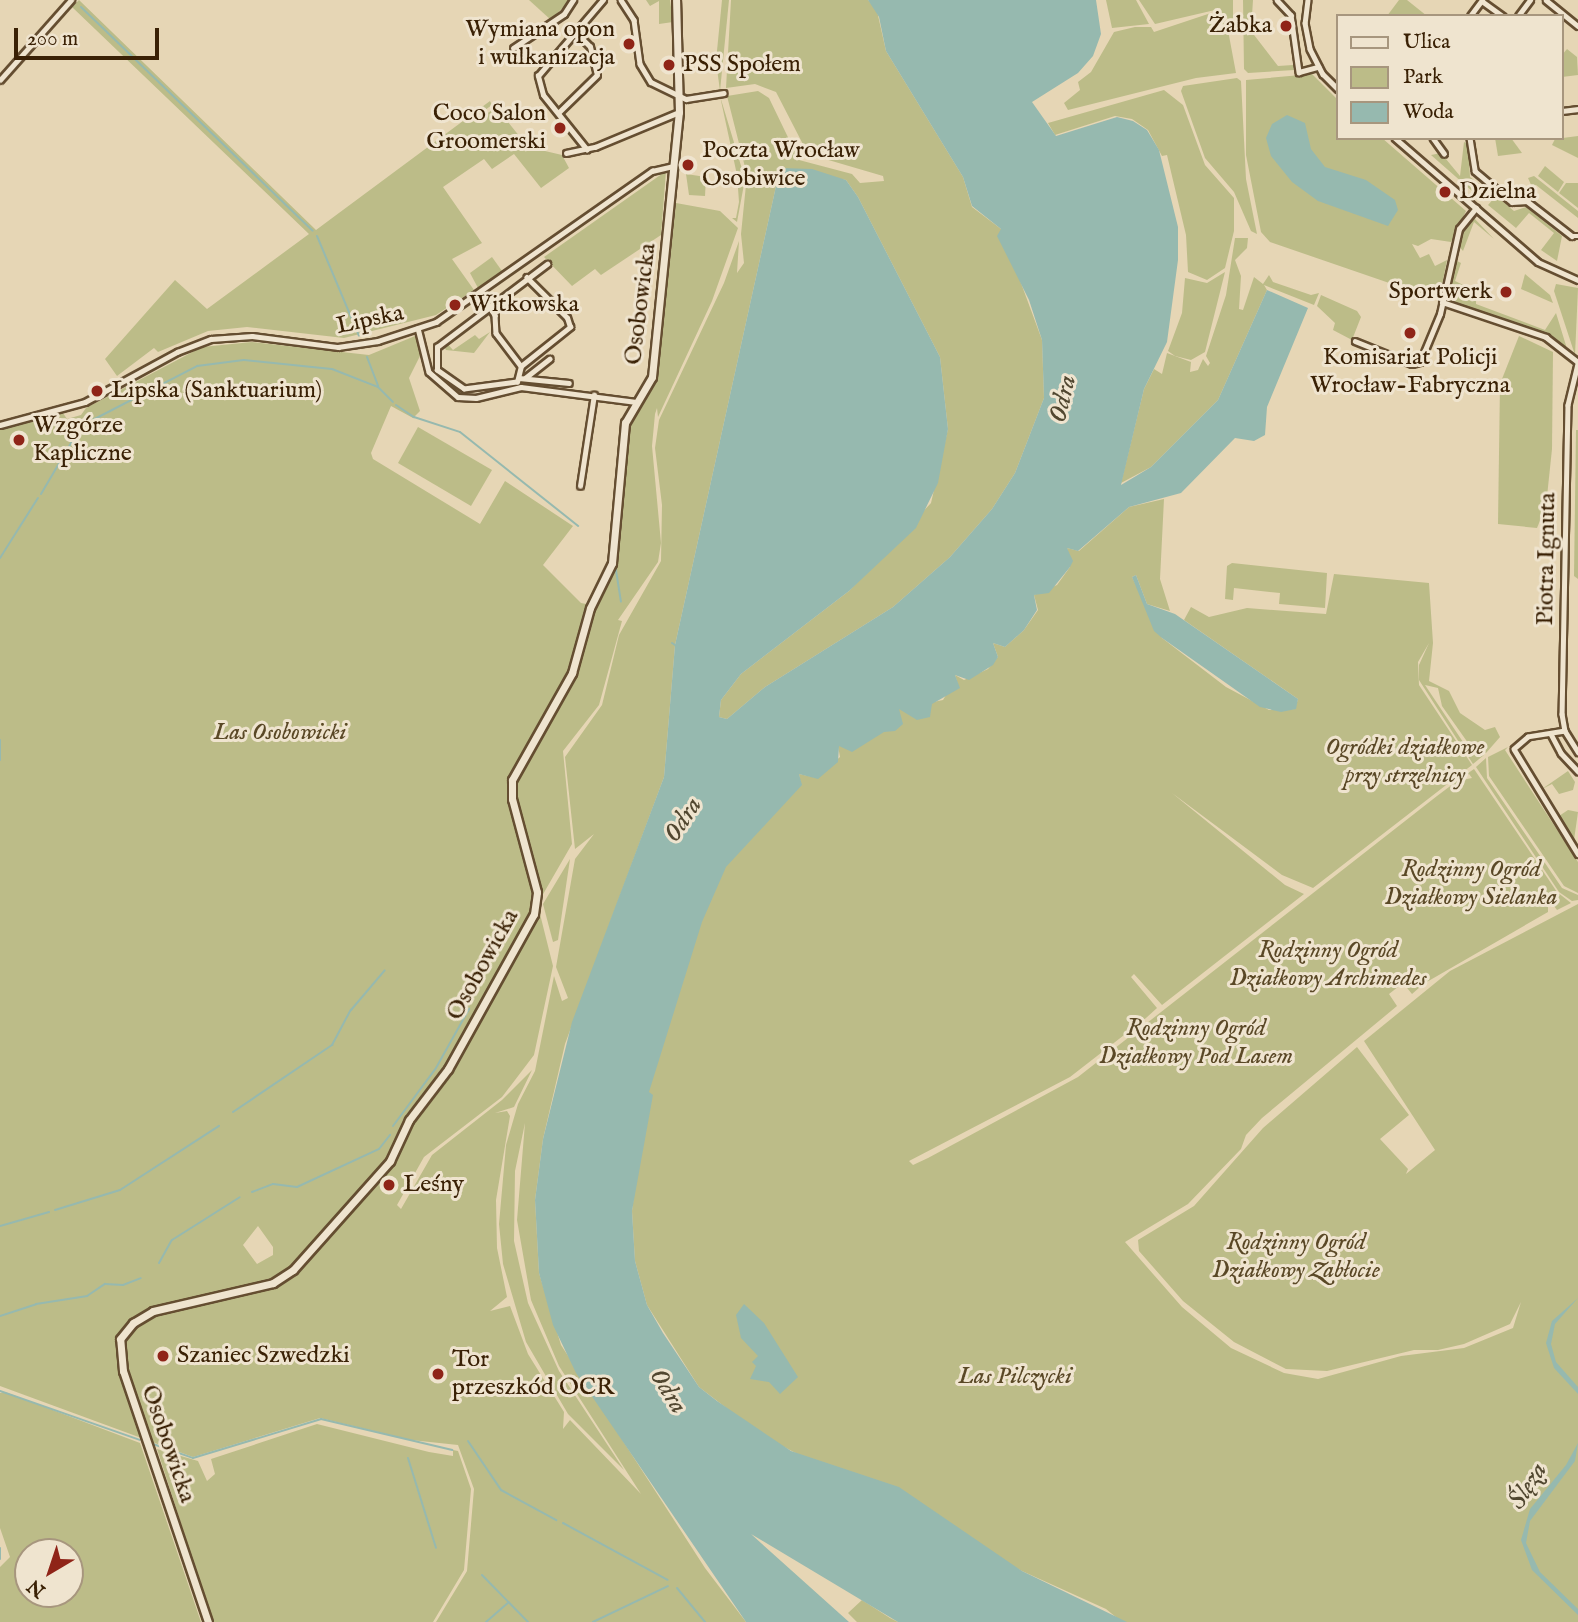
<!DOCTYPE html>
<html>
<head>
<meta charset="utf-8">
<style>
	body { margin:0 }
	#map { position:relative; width:1578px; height:1622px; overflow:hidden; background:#e6d6b5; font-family:"IM FELL English",serif }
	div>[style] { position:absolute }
	.green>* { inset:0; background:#bcbc88 }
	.water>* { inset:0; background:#96b9af }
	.stream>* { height:2px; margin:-1px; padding:0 1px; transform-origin:1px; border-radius:1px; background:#96b9af }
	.roads { filter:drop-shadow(2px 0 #654e31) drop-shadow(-2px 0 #654e31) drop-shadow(0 2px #654e31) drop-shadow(0 -2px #654e31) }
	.street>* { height:4.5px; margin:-2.25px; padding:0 2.25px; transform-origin:2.25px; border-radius:2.25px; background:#efe4cf }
	.secondary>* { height:7px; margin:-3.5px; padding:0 3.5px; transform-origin:3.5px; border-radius:3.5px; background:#efe4cf }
	.dots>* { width:19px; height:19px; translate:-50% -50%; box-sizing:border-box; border:4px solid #efe4cf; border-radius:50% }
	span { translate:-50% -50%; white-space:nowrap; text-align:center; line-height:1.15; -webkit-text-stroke:6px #efe4cf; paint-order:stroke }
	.poi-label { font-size:24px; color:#3a2105 }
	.right { translate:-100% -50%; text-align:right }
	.left { translate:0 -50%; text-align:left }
	.street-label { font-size:24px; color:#3a2105 }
	.park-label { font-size:24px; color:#5a4826; font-style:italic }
	.water-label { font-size:26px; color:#514730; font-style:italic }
	.legend { position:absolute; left:1336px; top:14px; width:228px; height:126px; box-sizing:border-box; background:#efe4cf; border:2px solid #a7967e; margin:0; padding:9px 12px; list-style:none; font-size:21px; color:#3a2105 }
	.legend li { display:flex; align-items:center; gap:14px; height:35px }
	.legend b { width:35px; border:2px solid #a7967e }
	.north { position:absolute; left:14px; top:1538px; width:70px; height:70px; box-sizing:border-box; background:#efe4cf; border:2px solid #a7967e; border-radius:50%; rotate:219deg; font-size:19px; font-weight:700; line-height:28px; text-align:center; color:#3a2105 }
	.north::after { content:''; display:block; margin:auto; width:24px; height:32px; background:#8f2418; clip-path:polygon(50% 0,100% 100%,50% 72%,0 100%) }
	.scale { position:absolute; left:14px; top:28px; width:145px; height:32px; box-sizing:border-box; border:4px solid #3a2105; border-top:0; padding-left:9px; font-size:21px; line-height:24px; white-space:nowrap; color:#3a2105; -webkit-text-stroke:5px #efe4cf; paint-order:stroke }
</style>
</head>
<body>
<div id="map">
	<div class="green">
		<div style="clip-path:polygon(79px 0,316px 230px,490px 101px,492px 105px,475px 117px,477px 121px,496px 107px,528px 147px,562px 155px,569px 168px,541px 188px,514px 154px,492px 169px,484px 159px,443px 187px,482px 243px,452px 259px,474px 290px,436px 315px,344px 338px,247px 327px,208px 331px,158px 352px,154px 348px,117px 376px,105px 359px,175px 280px,207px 309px,309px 234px,72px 7px)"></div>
		<div style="clip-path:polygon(529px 0,570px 0,551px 20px)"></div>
		<div style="clip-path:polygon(646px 0,670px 0,673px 22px,659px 24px,659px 1px,650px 6px)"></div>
		<div style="clip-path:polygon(722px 0,729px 0,720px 91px,716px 61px)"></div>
		<div style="clip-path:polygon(evenodd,731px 0,868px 0,877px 11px,886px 51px,963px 177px,972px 207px,1001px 229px,1042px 340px,1044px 398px,1015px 473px,992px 509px,950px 557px,893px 607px,765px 687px,727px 719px,719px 717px,721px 700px,741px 674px,849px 591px,931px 503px,948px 429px,940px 357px,858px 197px,846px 180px,780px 168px,675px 645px,664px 777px,565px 1044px,543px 1139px,535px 1200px,539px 1273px,561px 1345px,705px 1568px,746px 1622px,436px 1622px,467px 1571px,474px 1489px,458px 1445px,411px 1440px,320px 1418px,193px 1457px,0 1386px,0 430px,63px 413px,67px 419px,81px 415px,86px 408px,202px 347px,252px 342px,369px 355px,415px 336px,421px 354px,409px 378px,420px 411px,413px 418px,391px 406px,371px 453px,373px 459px,480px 524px,505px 481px,573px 526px,543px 565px,581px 603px,597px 606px,618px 562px,630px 425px,658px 376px,676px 203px,720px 211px,738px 228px,712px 301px,658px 417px,657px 408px,655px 414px,652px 446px,661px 543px,658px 562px,618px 620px,622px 621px,599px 705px,563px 751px,572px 844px,542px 896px,540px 914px,553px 966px,534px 1055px,502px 1097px,424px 1157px,397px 1205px,401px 1209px,432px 1155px,502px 1100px,532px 1070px,514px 1107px,495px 1113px,507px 1111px,510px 1116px,496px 1200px,497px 1248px,507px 1297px,490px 1311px,510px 1306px,528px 1354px,564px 1412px,563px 1429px,570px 1420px,641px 1494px,559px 1366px,531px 1300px,517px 1220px,525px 1123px,515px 1171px,514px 1241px,528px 1303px,559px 1371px,624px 1470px,568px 1414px,526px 1342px,503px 1264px,499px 1224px,506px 1145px,518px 1104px,535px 1071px,554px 976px,562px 1001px,568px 998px,556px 967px,575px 859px,594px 834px,575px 849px,565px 757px,602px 705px,619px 635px,661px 561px,662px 505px,655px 448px,659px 420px,724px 283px,739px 241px,737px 273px,744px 263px,741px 234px,747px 175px,727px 96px,758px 91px,769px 98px,799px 160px,852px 174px,860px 183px,884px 181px,883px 176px,808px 154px,776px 92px,755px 84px,726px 88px,731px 0,258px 1226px,273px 1247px,273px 1255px,257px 1264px,243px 1245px,258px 1226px)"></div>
		<div style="clip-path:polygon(1106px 0,1136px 0,1149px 24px,1112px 28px)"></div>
		<div style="clip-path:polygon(1139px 0,1233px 0,1233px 33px,1227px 17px,1215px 10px,1155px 24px)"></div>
		<div style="clip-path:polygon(1243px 0,1253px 0,1251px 31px,1278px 66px,1293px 65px,1294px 70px,1248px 73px,1244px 69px)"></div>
		<div style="clip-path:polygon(1399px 0,1407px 0,1427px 16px,1387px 16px)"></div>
		<div style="clip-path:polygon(1211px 13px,1219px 14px,1227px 25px,1236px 73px,1196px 78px,1068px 110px,1064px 103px,1080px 90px,1078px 82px,1091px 72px,1114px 32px,1135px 27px,1151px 27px,1154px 32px)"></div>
		<div style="clip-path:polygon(1567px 49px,1577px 57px,1578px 75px,1562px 77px,1562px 55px)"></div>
		<div style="clip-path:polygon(1312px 74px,1338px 100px,1338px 138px,1382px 138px,1466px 211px,1451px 242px,1431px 239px,1418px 246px,1412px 244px,1420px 258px,1429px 254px,1435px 266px,1447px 260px,1441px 290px,1431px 287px,1427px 296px,1270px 242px,1261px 232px,1246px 155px,1246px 80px)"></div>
		<div style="clip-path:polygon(1237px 78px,1241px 81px,1246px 179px,1257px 234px,1251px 231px,1234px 192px,1205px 158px,1181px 91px,1183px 86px)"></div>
		<div style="clip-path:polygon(1164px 90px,1183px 105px,1205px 165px,1234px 198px,1234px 231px,1225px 268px,1207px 280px,1188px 272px,1186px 235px,1167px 155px,1162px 156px,1148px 130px,1132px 119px,1115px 116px,1055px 135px,1048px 123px)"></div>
		<div style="clip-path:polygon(720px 96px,745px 179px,737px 222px,732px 218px,736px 218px,739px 202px,737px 175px)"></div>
		<div style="clip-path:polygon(1578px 136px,1578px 158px,1552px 145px,1555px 139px)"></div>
		<div style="clip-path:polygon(1495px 138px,1511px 138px,1522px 153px,1498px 156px)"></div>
		<div style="clip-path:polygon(1464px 142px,1468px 144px,1470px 177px,1485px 188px,1480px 198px,1431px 155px,1441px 153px,1460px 176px)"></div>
		<div style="clip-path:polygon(1545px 166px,1564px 182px,1558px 192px,1538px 176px)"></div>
		<div style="clip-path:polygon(666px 171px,661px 235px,601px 275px,595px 269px,572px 286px,544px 257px)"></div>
		<div style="clip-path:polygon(686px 174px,706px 177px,705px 196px,689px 195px)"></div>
		<div style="clip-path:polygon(1534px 176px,1578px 211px,1578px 218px,1536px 185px,1532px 187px,1528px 178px)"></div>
		<div style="clip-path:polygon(1566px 183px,1578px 183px,1578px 208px,1559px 193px)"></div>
		<div style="clip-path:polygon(1496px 196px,1514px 211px,1526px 207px,1562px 236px,1557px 261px,1541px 250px,1554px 233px,1529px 213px,1516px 228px,1488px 205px)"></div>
		<div style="clip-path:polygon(1474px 218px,1494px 239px,1474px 222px,1463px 251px,1457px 244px,1461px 231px)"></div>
		<div style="clip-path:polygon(1235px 238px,1248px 238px,1247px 248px,1235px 260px,1241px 276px,1239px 309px,1243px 310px,1254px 277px,1263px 284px,1269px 275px,1273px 282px,1311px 295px,1319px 293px,1314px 305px,1264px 285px,1267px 290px,1218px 400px,1151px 467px,1121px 483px,1144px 389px,1154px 369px,1162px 374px,1167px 353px,1191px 362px,1190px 372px,1198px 370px,1203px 359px,1208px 366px,1210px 363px,1206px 356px,1226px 295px)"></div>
		<div style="clip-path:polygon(492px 257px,502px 271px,478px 288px,470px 273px)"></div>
		<div style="clip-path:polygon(1453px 259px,1461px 263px,1455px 281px,1476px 291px,1476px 304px,1545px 330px,1556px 313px,1568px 352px,1545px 334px,1447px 301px)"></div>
		<div style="clip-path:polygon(1225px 272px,1205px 352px,1191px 360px,1175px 356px,1168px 351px,1182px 313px,1185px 278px,1207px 283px)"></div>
		<div style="clip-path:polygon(1525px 274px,1550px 295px,1553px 303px,1521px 289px)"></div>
		<div style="clip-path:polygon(1556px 284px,1578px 288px,1575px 355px,1554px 291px)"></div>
		<div style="clip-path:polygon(1321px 295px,1357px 311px,1361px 317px,1352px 340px,1333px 330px,1335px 323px,1317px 306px)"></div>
		<div style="clip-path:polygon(490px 332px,474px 353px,446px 350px,442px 343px,445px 341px,453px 350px,475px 335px,479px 339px)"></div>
		<div style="clip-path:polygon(1519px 336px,1553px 352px,1552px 449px,1546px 506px,1537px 528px,1498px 524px,1500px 384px)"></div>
		<div style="clip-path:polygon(418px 427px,492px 470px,471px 506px,398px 463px)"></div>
		<div style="clip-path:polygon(1576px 430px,1578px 430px,1578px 579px,1574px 576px)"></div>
		<div style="clip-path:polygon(1164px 499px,1160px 579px,1170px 611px,1147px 604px,1136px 575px,1132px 577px,1162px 638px,1226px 687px,1269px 710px,1295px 709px,1298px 699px,1184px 620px,1191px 607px,1209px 617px,1247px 608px,1326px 614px,1334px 574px,1429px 583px,1433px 643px,1429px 681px,1449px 691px,1460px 713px,1485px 730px,1495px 727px,1500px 737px,1486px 753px,1473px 750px,1442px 706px,1438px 688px,1425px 685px,1467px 748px,1484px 755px,1473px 764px,1419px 680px,1419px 665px,1429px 643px,1418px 662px,1419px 685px,1472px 765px,1313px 888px,1282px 875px,1172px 793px,1285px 885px,1304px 894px,1162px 1005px,1134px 974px,1131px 977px,1157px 1008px,1146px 1018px,1070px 1077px,909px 1161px,913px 1165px,928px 1158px,1078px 1077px,1437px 796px,1457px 781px,1472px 778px,1469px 774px,1461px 778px,1474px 769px,1557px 892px,1571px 903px,1557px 910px,1548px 898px,1548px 912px,1425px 983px,1415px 972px,1420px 987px,1412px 994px,1403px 983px,1389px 994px,1397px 1006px,1262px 1118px,1246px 1135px,1241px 1149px,1188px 1204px,1125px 1242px,1182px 1307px,1231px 1348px,1284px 1373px,1318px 1379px,1401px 1356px,1464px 1348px,1513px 1328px,1521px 1302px,1510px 1324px,1464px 1344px,1438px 1350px,1414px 1350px,1327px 1371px,1286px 1369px,1234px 1342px,1183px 1301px,1139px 1251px,1138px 1240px,1194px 1206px,1263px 1128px,1357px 1047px,1409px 1115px,1380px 1139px,1408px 1169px,1406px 1174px,1435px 1150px,1364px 1041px,1450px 971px,1578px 904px,1578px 1622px,1122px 1622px,1106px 1609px,1022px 1571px,763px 1436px,699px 1387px,647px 1305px,635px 1261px,632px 1211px,648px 1086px,691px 947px,724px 867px,754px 829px,801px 785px,799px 774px,817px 778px,840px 757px,838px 746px,902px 723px,898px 709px,943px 700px,949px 690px,959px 688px,955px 675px,964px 680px,988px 669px,998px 657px,993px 643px,1005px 647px,1024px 630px,1038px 610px,1034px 595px,1057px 585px,1070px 567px,1067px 548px,1079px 551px,1129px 507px)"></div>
		<div style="clip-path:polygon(1232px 563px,1327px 573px,1325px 608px,1279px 604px,1280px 593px,1234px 588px,1233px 600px,1225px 599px,1227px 566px)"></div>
		<div style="clip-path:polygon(1508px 747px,1505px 750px,1578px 862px,1578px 893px,1564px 886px,1489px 776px,1488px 757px)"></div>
		<div style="clip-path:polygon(1486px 758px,1487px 778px,1562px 888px,1578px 895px,1578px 900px,1572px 901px,1559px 892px,1476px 767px)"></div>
		<div style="clip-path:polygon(1568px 771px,1575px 782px,1573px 790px,1559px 794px,1552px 784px,1542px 789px)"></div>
		<div style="clip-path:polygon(1568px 810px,1578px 812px,1574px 840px,1559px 816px)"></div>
		<div style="clip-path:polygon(570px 859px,558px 940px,553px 942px,543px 904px)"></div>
		<div style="clip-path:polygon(evenodd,5px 1392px,140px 1443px,201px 1622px,0 1622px,0 1567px,10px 1557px,0 1528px,0 1393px,5px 1392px,28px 1552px,70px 1552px,70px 1594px,28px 1594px,28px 1552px)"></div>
		<div style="clip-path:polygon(317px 1424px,429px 1452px,453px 1456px,453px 1450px,458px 1451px,471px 1489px,464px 1570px,433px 1622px,213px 1622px,157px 1449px,198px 1461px,207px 1481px,215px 1474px,211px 1459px)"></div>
		<div style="clip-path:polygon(862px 1600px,890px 1618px,898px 1622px,857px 1622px,848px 1613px)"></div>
	</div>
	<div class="water">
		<div style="clip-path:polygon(868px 0,1096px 0,1101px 34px,1093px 56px,1078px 73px,1032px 102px,1056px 136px,1117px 117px,1133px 121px,1147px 130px,1159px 150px,1178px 227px,1178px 260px,1167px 342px,1144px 389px,1121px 485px,1151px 467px,1218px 400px,1267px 290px,1308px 308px,1267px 407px,1265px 435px,1254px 441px,1235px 438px,1181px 493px,1129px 507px,1078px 551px,1067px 548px,1073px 561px,1070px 567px,1049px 593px,1034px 595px,1037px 610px,1024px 630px,1005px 647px,993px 643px,998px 657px,993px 665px,969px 680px,955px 675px,960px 688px,932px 704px,930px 717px,917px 720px,899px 709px,903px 724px,895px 731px,884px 732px,852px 752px,839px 746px,838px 762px,818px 779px,799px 774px,802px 785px,726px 867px,702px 922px,649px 1092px,653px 1095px,632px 1211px,635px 1261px,647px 1305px,663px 1333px,699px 1387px,717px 1401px,791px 1451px,899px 1487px,1022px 1571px,1127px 1622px,898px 1622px,751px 1534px,849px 1622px,746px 1622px,576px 1373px,553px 1325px,539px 1273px,535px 1200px,543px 1139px,572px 1022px,664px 777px,675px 645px,780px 168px,812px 169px,846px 180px,858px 197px,940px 357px,948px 429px,938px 483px,916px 528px,849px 591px,741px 674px,721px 700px,719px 717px,727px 719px,765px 687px,893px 607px,950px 557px,992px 509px,1015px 473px,1044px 398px,1042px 340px,1029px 300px,997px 236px,1001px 229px,972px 206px,963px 177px,886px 51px,879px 17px)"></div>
		<div style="clip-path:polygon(1287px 115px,1305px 123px,1311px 149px,1325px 167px,1366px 180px,1395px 200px,1398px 210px,1388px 226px,1318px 201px,1292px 182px,1271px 156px,1266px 138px,1272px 124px)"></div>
		<div style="clip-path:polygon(1136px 575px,1147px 604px,1175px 614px,1298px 699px,1296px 709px,1281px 712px,1260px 707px,1162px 638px,1154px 631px,1132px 577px)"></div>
		<div style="clip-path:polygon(1578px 1298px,1555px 1324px,1551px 1344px,1556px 1362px,1578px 1387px,1578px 1394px,1554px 1368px,1546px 1343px,1552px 1321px)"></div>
		<div style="clip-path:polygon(744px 1304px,764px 1323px,798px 1377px,780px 1394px,769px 1382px,750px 1379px,756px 1366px,752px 1362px,758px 1356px,741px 1338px,736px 1315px)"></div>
		<div style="clip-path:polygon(1578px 1443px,1575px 1461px,1530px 1521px,1526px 1543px,1540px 1572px,1578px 1609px,1578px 1615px,1532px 1570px,1521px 1540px,1530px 1509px,1566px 1465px)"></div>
	</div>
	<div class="stream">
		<div style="left:81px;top:7px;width:322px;rotate:44deg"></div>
		<div style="left:317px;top:236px;width:108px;rotate:67.2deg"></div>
		<div style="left:367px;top:357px;width:31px;rotate:69deg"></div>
		<div style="left:396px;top:405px;width:22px;rotate:34deg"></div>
		<div style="left:414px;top:417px;width:48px;rotate:18.1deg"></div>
		<div style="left:460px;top:432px;width:151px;rotate:38.5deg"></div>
		<div style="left:41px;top:494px;width:79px;rotate:-59.5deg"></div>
		<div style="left:81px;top:426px;width:131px;rotate:-27.3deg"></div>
		<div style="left:197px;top:366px;width:47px;rotate:-7.3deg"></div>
		<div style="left:244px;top:360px;width:88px;rotate:5.8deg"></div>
		<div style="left:332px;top:369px;width:49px;rotate:21.4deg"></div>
		<div style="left:378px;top:387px;width:21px;rotate:45deg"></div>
		<div style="left:0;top:558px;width:71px;rotate:-57.7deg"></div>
		<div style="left:615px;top:564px;width:38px;rotate:81deg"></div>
		<div style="left:672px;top:643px;width:4px;rotate:34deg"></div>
		<div style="left:0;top:740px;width:20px;rotate:90deg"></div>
		<div style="left:233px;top:1112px;width:120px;rotate:-34.1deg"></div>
		<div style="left:332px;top:1045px;width:40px;rotate:-62deg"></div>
		<div style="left:351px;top:1010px;width:52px;rotate:-49.6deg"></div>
		<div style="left:393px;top:1126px;width:72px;rotate:-53.4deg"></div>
		<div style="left:436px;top:1068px;width:68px;rotate:-60.8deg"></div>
		<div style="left:252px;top:1192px;width:22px;rotate:-21deg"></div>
		<div style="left:273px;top:1184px;width:24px;rotate:7deg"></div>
		<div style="left:297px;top:1187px;width:90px;rotate:-24.9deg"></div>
		<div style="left:379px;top:1149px;width:18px;rotate:-52deg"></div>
		<div style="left:55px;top:1210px;width:68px;rotate:-17.1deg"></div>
		<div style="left:120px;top:1190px;width:118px;rotate:-32.9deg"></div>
		<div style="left:0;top:1226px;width:51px;rotate:-15.9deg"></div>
		<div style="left:159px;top:1263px;width:26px;rotate:-61deg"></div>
		<div style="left:172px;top:1240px;width:80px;rotate:-32.3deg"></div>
		<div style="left:0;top:1316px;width:38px;rotate:-18deg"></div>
		<div style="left:36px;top:1304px;width:52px;rotate:-8.9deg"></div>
		<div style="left:87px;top:1296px;width:22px;rotate:-34deg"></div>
		<div style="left:105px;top:1284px;width:18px;rotate:3deg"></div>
		<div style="left:123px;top:1285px;width:19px;rotate:-21deg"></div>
		<div style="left:0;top:1391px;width:148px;rotate:19.3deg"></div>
		<div style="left:468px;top:1441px;width:59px;rotate:56deg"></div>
		<div style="left:501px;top:1490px;width:63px;rotate:28.6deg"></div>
		<div style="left:153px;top:1444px;width:42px;rotate:19.3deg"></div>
		<div style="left:193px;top:1458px;width:134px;rotate:-16.9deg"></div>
		<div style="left:321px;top:1419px;width:135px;rotate:13.3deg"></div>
		<div style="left:408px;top:1458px;width:94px;rotate:72.7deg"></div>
		<div style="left:563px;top:1523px;width:119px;rotate:28.5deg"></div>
		<div style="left:0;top:1548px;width:11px;rotate:90deg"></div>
		<div style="left:482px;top:1575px;width:66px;rotate:45.6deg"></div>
		<div style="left:677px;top:1588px;width:44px;rotate:50.5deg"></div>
		<div style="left:486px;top:1622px;width:30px;rotate:-41deg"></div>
		<div style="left:593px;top:1622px;width:83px;rotate:-25.6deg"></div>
	</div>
	<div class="roads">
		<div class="street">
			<div style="left:621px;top:0;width:24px;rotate:57deg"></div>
			<div style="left:634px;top:20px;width:44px;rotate:82.2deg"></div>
			<div style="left:640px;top:64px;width:21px;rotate:59deg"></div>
			<div style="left:651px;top:82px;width:39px;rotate:26deg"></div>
			<div style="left:686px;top:99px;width:38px;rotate:-9deg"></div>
			<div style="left:1277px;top:0;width:21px;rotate:47deg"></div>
			<div style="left:1291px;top:15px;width:58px;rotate:82deg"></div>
			<div style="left:1299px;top:72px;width:20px;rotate:-15deg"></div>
			<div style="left:1308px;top:0;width:23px;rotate:97deg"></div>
			<div style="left:1305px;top:23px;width:26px;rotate:79deg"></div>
			<div style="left:1310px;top:49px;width:28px;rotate:63deg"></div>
			<div style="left:1323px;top:74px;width:21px;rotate:45deg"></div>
			<div style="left:1546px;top:0;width:41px;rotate:39.1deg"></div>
			<div style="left:1482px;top:1px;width:26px;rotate:36deg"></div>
			<div style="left:1470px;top:16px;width:20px;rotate:-53deg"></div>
			<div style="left:1518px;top:16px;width:20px;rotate:-53deg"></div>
			<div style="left:513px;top:48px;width:61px;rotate:-33.7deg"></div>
			<div style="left:564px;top:14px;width:17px;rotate:-57deg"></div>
			<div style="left:0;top:80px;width:107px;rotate:-48.4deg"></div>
			<div style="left:1562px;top:111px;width:16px;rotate:-7deg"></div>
			<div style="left:558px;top:113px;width:54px;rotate:-44.3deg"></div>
			<div style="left:597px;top:75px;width:29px;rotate:-104deg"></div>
			<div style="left:590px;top:47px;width:23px;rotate:-135deg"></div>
			<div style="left:1395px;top:138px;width:189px;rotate:40.9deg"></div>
			<div style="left:1538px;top:262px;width:44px;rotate:24.2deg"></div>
			<div style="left:1433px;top:138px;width:19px;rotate:54deg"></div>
			<div style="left:1470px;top:138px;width:33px;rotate:81deg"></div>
			<div style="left:1475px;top:171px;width:48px;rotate:40deg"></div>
			<div style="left:1512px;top:202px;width:15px;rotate:-4deg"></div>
			<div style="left:1527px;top:201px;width:57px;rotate:37.9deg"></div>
			<div style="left:1572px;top:236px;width:6px"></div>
			<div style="left:587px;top:150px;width:70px;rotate:-128.7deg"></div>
			<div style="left:543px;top:95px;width:20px;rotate:-105deg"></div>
			<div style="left:538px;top:76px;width:100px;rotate:-49.5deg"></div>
			<div style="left:566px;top:153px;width:30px;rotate:-12deg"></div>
			<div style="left:595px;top:147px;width:91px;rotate:-22.6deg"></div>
			<div style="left:1442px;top:302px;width:110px;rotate:18.6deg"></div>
			<div style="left:1546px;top:337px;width:41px;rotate:38deg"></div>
			<div style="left:489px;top:305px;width:12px;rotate:59deg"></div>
			<div style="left:495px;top:315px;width:18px;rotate:87deg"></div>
			<div style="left:496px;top:333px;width:41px;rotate:52.9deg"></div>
			<div style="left:418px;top:328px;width:45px;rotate:76deg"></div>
			<div style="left:429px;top:372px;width:38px;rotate:41deg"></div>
			<div style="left:458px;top:397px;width:18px;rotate:3deg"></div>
			<div style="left:476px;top:398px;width:46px;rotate:-13.7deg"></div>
			<div style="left:521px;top:387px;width:116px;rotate:7.4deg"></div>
			<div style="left:1355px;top:341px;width:61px;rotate:22deg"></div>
			<div style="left:1412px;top:364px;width:8px;rotate:-14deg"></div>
			<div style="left:1420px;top:362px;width:52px;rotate:-67.4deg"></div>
			<div style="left:1440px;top:314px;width:87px;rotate:-77.4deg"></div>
			<div style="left:1459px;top:229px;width:27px;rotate:-51deg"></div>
			<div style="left:1578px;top:364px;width:42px;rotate:103.7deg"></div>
			<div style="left:1568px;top:405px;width:309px;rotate:91.1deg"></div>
			<div style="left:1562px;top:714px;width:17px;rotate:80deg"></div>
			<div style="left:1565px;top:731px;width:25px;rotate:58deg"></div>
			<div style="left:519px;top:378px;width:50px;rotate:5.7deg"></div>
			<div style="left:525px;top:378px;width:31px;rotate:-38deg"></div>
			<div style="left:517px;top:382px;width:53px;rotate:172.5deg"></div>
			<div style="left:464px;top:389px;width:33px;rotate:-145deg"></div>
			<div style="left:437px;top:370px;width:23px;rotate:-90deg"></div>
			<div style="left:437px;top:347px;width:138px;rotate:-37deg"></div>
			<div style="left:517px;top:382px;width:16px;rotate:-76deg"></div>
			<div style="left:521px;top:366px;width:63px;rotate:-38.5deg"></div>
			<div style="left:570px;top:327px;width:9px;rotate:-108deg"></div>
			<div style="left:567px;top:318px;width:57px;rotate:-135deg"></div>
			<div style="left:0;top:425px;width:88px;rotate:-15.1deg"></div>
			<div style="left:85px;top:402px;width:105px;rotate:-28.5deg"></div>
			<div style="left:177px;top:352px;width:36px;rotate:-21deg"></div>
			<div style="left:211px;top:339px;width:41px;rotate:-4.2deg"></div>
			<div style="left:252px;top:336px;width:87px;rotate:7.3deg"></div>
			<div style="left:338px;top:347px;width:40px;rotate:-8.5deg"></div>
			<div style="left:378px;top:341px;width:61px;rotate:-18.1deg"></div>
			<div style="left:436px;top:322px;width:264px;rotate:-35deg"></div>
			<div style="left:652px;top:171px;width:22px;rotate:-13deg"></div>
			<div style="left:580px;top:486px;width:92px;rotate:-81.3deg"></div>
			<div style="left:1565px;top:731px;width:37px;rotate:171deg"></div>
			<div style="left:1528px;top:737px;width:18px;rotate:139deg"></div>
			<div style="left:1514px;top:749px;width:123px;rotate:58.6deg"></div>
			<div style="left:1551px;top:734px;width:21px;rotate:62deg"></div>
			<div style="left:1561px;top:753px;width:25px;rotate:47deg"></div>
		</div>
		<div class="secondary">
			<div style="left:208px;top:1622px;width:265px;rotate:-108.7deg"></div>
			<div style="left:123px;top:1371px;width:32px;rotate:-95deg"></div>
			<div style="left:120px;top:1339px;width:21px;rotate:-51deg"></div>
			<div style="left:133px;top:1323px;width:23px;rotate:-31deg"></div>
			<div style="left:153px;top:1311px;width:123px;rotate:-13.1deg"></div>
			<div style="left:273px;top:1283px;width:24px;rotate:-33deg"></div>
			<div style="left:293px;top:1270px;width:146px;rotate:-48.3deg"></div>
			<div style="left:390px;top:1161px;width:45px;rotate:-65.1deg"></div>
			<div style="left:409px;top:1120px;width:64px;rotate:-52.6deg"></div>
			<div style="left:448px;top:1069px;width:177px;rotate:-61deg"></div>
			<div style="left:534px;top:914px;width:22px;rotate:-82deg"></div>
			<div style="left:537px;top:892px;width:96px;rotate:-105deg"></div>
			<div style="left:512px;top:799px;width:19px;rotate:-90deg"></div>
			<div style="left:512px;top:780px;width:123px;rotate:-60.7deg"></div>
			<div style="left:572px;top:673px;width:67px;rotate:-74.5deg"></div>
			<div style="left:590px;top:608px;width:50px;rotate:-63.9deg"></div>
			<div style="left:612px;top:563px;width:141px;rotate:-84.7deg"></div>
			<div style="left:625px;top:423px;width:53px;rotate:-59.6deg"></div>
			<div style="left:652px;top:377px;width:266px;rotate:-84.2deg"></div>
			<div style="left:679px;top:112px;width:112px;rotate:-91.5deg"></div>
		</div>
	</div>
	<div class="dots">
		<div style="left:1286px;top:26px;background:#8f2418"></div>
		<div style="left:629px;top:44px;background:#8f2418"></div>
		<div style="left:669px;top:65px;background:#8f2418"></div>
		<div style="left:560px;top:128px;background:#8f2418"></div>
		<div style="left:688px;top:165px;background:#8f2418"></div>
		<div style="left:1445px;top:192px;background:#8f2418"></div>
		<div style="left:1506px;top:292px;background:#8f2418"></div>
		<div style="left:455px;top:305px;background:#8f2418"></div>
		<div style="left:1410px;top:333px;background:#8f2418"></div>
		<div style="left:97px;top:391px;background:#8f2418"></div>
		<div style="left:19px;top:440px;background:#8f2418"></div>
		<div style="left:389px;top:1185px;background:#8f2418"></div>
		<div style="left:163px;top:1356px;background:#8f2418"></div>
		<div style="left:438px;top:1374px;background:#8f2418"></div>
	</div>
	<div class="poi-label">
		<span class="right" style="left:1272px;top:26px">Żabka</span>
		<span class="right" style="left:615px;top:44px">Wymiana opon<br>i wulkanizacja</span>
		<span class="left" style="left:683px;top:65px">PSS Społem</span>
		<span class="right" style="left:546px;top:128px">Coco Salon<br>Groomerski</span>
		<span class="left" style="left:702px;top:165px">Poczta Wrocław<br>Osobiwice</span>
		<span class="left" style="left:1459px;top:192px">Dzielna</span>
		<span class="right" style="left:1492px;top:292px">Sportwerk</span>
		<span class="left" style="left:469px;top:305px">Witkowska</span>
		<span style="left:1410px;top:372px">Komisariat Policji<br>Wrocław-Fabryczna</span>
		<span class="left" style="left:111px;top:391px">Lipska (Sanktuarium)</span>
		<span class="left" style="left:33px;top:440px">Wzgórze<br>Kapliczne</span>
		<span class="left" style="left:403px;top:1185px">Leśny</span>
		<span class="left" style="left:177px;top:1356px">Szaniec Szwedzki</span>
		<span class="left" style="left:452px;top:1374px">Tor<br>przeszkód OCR</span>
	</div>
	<div class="street-label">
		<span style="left:641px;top:304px;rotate:-83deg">Osobowicka</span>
		<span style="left:370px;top:320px;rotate:-12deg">Lipska</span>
		<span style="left:1547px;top:559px;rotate:-89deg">Piotra Ignuta</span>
		<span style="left:483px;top:965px;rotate:-61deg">Osobowicka</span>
		<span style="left:168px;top:1444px;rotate:71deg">Osobowicka</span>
	</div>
	<div class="park-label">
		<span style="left:280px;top:733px">Las Osobowicki</span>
		<span style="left:1405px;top:762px">Ogródki działkowe<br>przy strzelnicy</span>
		<span style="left:1471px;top:884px">Rodzinny Ogród<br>Działkowy Sielanka</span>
		<span style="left:1328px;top:965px">Rodzinny Ogród<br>Działkowy Archimedes</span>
		<span style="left:1196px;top:1043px">Rodzinny Ogród<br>Działkowy Pod Lasem</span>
		<span style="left:1296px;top:1257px">Rodzinny Ogród<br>Działkowy Zabłocie</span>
		<span style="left:1015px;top:1377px">Las Pilczycki</span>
	</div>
	<div class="water-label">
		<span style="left:1063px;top:399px;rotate:-77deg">Odra</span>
		<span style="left:683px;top:820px;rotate:-57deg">Odra</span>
		<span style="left:668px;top:1391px;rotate:58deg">Odra</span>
		<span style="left:1528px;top:1486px;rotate:-58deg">Ślęza</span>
	</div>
	<ul class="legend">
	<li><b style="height:9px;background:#efe4cf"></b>Ulica</li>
	<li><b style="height:19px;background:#bcbc88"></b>Park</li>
	<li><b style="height:19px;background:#96b9af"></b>Woda</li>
	</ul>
	<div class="north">N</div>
	<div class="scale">200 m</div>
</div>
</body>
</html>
